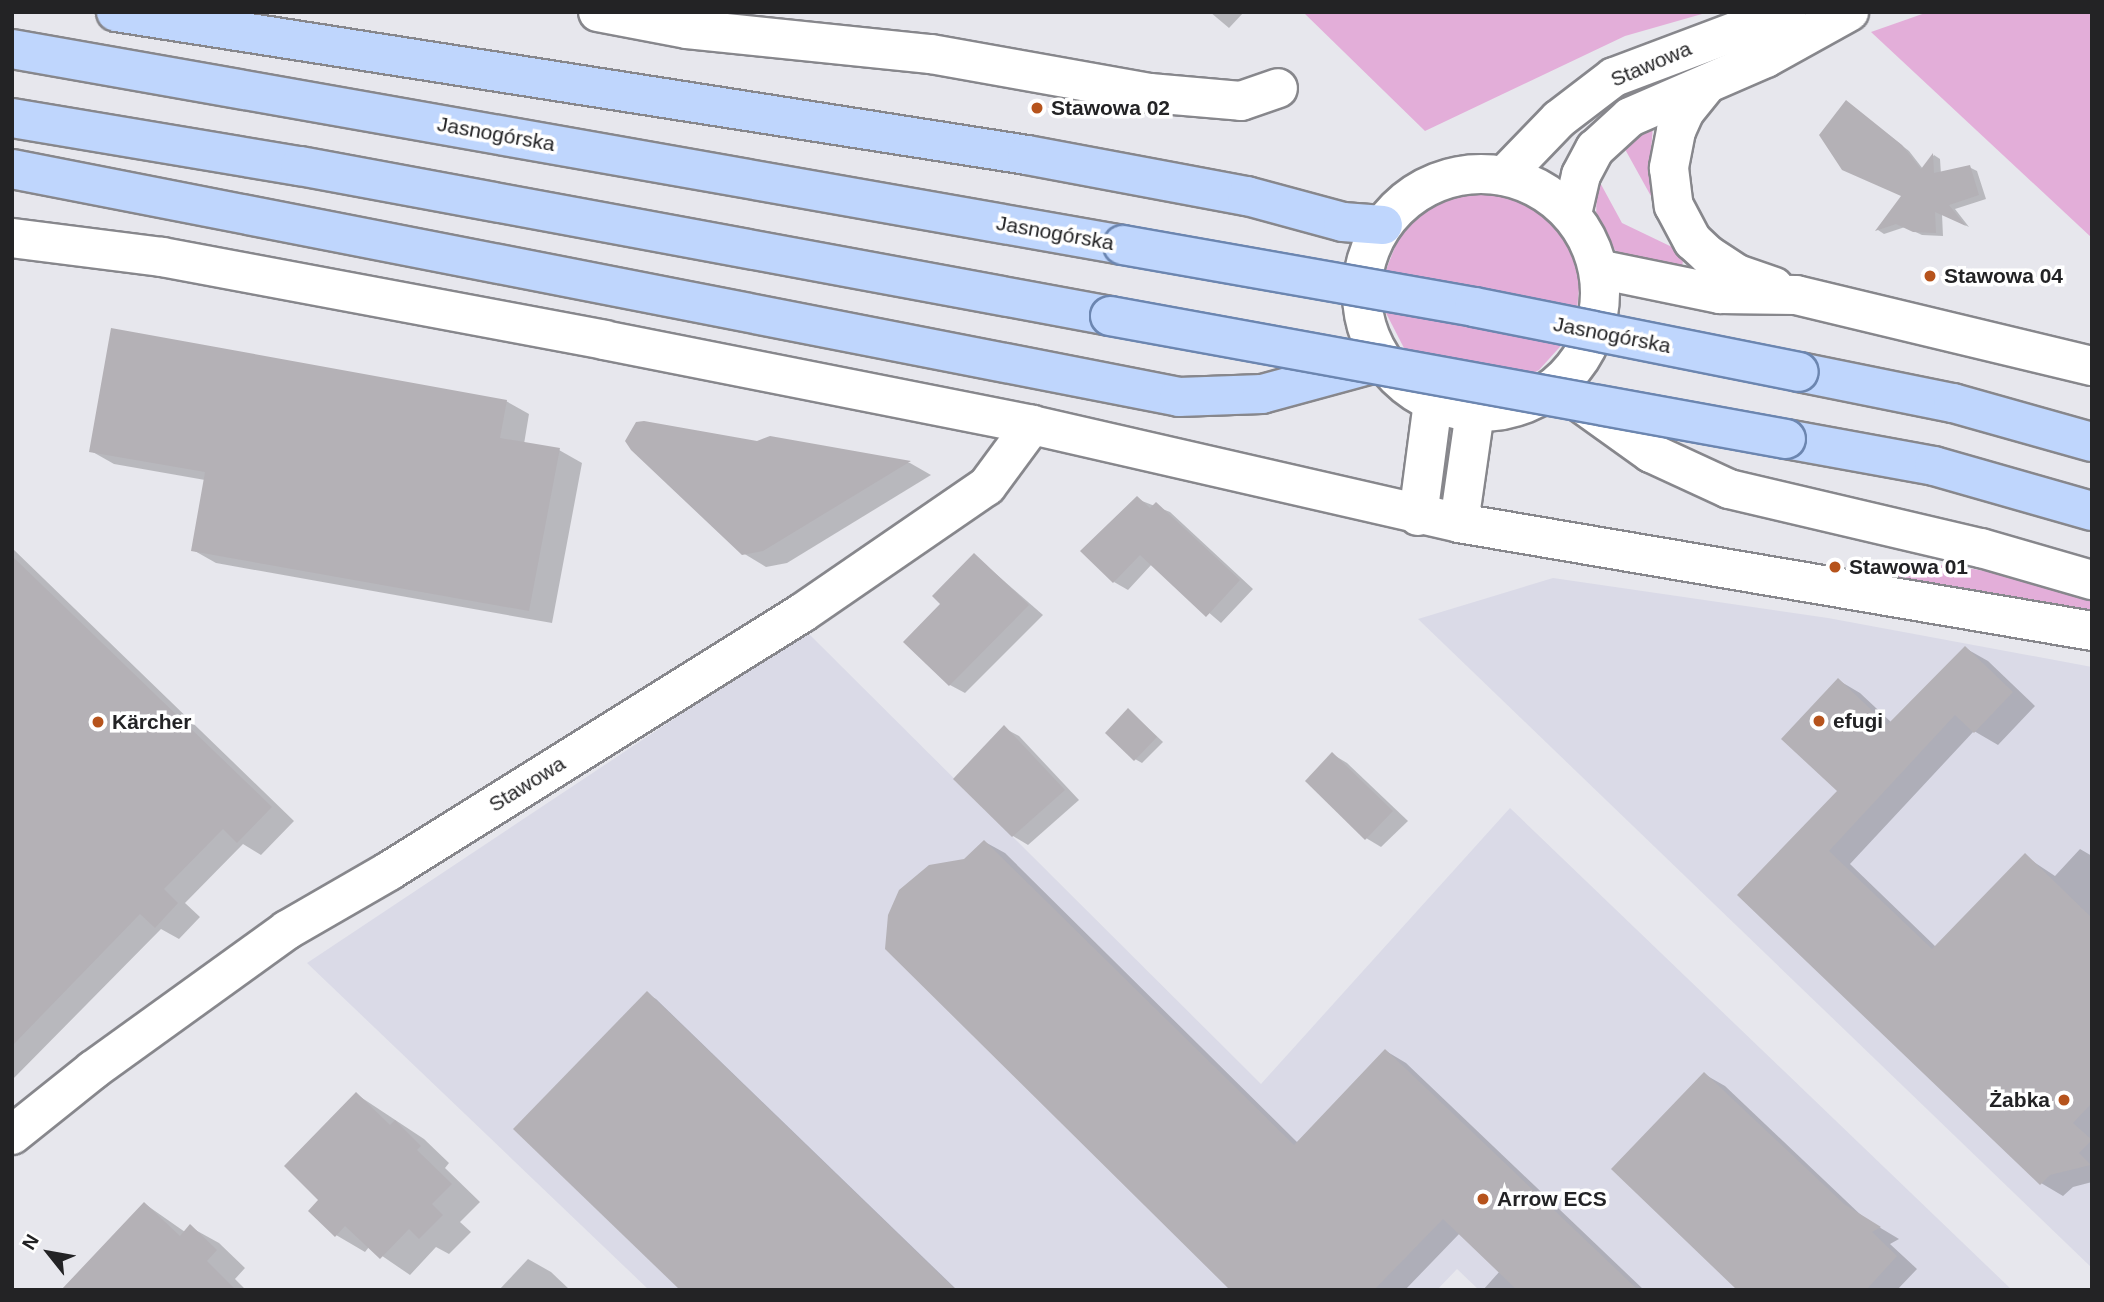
<!DOCTYPE html>
<html>
<head>
<meta charset="utf-8">
<style>
	body { margin:0 }
	#map { position:relative; width:2104px; height:1302px; overflow:hidden; background:#e7e7ed; font-family:Arial,sans-serif }
	div>[style] { position:absolute }
	.built>* { inset:0; background:#dadae7 }
	.green>* { inset:0; background:#e3aed9 }
	.shadow>* { inset:0; background:#0003 }
	.building>* { inset:0; background:#b4b1b6 }
	.roads { filter:drop-shadow(2px 0 #87878c) drop-shadow(-2px 0 #87878c) drop-shadow(0 2px #87878c) drop-shadow(0 -2px #87878c) }
	.minor>* { height:38px; margin:-19px; padding:0 19px; transform-origin:19px; border-radius:19px; background:#fff }
	.minor>.ring { margin:-19px; padding:0; box-sizing:content-box; background:none; border:38px solid #fff; border-radius:50% }
	.primary>* { height:38px; margin:-19px; padding:0 19px; transform-origin:19px; border-radius:19px; background:#bfd6fd }
	.bridges { filter:drop-shadow(2px 0 #6c86b0) drop-shadow(-2px 0 #6c86b0) drop-shadow(0 2px #6c86b0) drop-shadow(0 -2px #6c86b0) }
	.primary-bridge>* { height:38px; margin:-19px; padding:0 19px; transform-origin:19px; border-radius:19px; background:#bfd6fd }
	.dots>* { width:19px; height:19px; translate:-50% -50%; box-sizing:border-box; border:4px solid #fff; border-radius:50% }
	span { translate:-50% -50%; white-space:nowrap; text-align:center; line-height:1.15; -webkit-text-stroke:7px #fff; paint-order:stroke }
	.street-label { font-size:21px; color:#232325 }
	.poi-label { font-size:21px; color:#232325; font-weight:700 }
	.left { translate:0 -50%; text-align:left }
	.right { translate:-100% -50%; text-align:right }
	.frame { position:absolute; inset:0; border:14px solid #232325; pointer-events:none }
	.north { position:absolute; left:14px; top:1218px; width:70px; height:70px; -webkit-text-stroke:5px #fff; paint-order:stroke; rotate:301deg; font-size:19px; font-weight:700; line-height:28px; text-align:center; color:#232325 }
	.north::after { content:''; display:block; margin:auto; width:24px; height:32px; background:#232325; clip-path:polygon(50% 0,100% 100%,50% 72%,0 100%) }
</style>
</head>
<body>
<div id="map">
	<div class="built">
		<div style="clip-path:polygon(1553px 578px,1828px 618px,2092px 667px,2092px 1268px,1418px 619px)"></div>
		<div style="clip-path:polygon(806px 631px,1261px 1084px,1510px 808px,2012px 1290px,1479px 1290px,1457px 1269px,1437px 1290px,649px 1290px,307px 963px)"></div>
	</div>
	<div class="green">
		<div style="clip-path:polygon(1303px 12px,1709px 12px,1625px 36px,1425px 131px)"></div>
		<div style="clip-path:polygon(1928px 12px,2092px 12px,2092px 238px,1871px 32px)"></div>
		<div style="clip-path:polygon(1653px 125px,1649px 178px,1652px 198px,1621px 142px)"></div>
		<div style="clip-path:polygon(1597px 177px,1622px 223px,1672px 247px,1683px 260px,1682px 269px,1629px 260px,1617px 253px,1596px 220px)"></div>
		<div style="clip-path:polygon(1484px 190px,1522px 199px,1554px 222px,1567px 239px,1580px 278px,1576px 320px,1567px 339px,1539px 370px,1520px 380px,1405px 350px,1386px 313px,1386px 270px,1400px 234px,1413px 219px,1445px 198px)"></div>
		<div style="clip-path:polygon(1894px 563px,1955px 566px,2021px 577px,2092px 597px,2092px 615px,1865px 574px,1892px 577px)"></div>
	</div>
	<div class="shadow">
		<div style="clip-path:polygon(1210px 12px,1244px 12px,1229px 28px)"></div>
		<div style="clip-path:polygon(1853px 107px,1909px 151px,1923px 169px,1934px 155px,1940px 159px,1941px 174px,1969px 167px,1977px 171px,1986px 199px,1955px 209px,1969px 227px,1942px 214px,1943px 236px,1922px 235px,1905px 227px,1884px 234px,1878px 230px,1903px 196px,1843px 168px,1821px 135px)"></div>
		<div style="clip-path:polygon(506px 401px,529px 414px,524px 444px,559px 450px,582px 463px,552px 623px,216px 563px,193px 550px,205px 480px,114px 464px,91px 451px)"></div>
		<div style="clip-path:polygon(770px 438px,910px 463px,931px 475px,787px 563px,766px 567px,743px 553px,758px 443px)"></div>
		<div style="clip-path:polygon(1137px 499px,1170px 512px,1253px 589px,1221px 623px,1152px 564px,1128px 590px,1114px 582px)"></div>
		<div style="clip-path:polygon(12px 548px,294px 821px,261px 855px,243px 844px,185px 903px,200px 917px,179px 939px,161px 929px,12px 1080px)"></div>
		<div style="clip-path:polygon(974px 555px,1043px 615px,965px 693px,950px 685px,942px 604px)"></div>
		<div style="clip-path:polygon(1965px 648px,1988px 661px,2035px 706px,1998px 745px,1974px 731px,1850px 864px,1936px 947px,2025px 856px,2055px 876px,2080px 849px,2092px 856px,2092px 1182px,2073px 1187px,2063px 1196px,2041px 1183px,1740px 895px,1839px 791px,1838px 680px,1860px 693px,1892px 723px)"></div>
		<div style="clip-path:polygon(1129px 710px,1163px 742px,1142px 763px,1135px 759px)"></div>
		<div style="clip-path:polygon(1004px 728px,1019px 736px,1079px 800px,1028px 845px,1013px 836px)"></div>
		<div style="clip-path:polygon(1332px 754px,1347px 763px,1408px 821px,1381px 847px,1366px 838px)"></div>
		<div style="clip-path:polygon(985px 842px,1005px 853px,1298px 1143px,1386px 1051px,1406px 1063px,1644px 1290px,1483px 1290px,1500px 1271px,1460px 1233px,1405px 1290px,1233px 1290px,965px 861px)"></div>
		<div style="clip-path:polygon(647px 994px,656px 999px,957px 1290px,682px 1290px)"></div>
		<div style="clip-path:polygon(1704px 1074px,1725px 1086px,1864px 1218px,1899px 1239px,1890px 1244px,1917px 1269px,1897px 1290px,1738px 1290px)"></div>
		<div style="clip-path:polygon(356px 1094px,424px 1139px,449px 1163px,445px 1168px,480px 1202px,460px 1222px,471px 1232px,449px 1254px,436px 1247px,410px 1275px,369px 1247px,365px 1252px,336px 1235px,321px 1200px)"></div>
		<div style="clip-path:polygon(145px 1204px,185px 1232px,190px 1227px,219px 1243px,245px 1268px,235px 1279px,246px 1290px,88px 1290px)"></div>
		<div style="clip-path:polygon(528px 1259px,551px 1272px,570px 1290px,499px 1290px)"></div>
	</div>
	<div class="building">
		<div style="clip-path:polygon(1846px 100px,1902px 145px,1921px 169px,1933px 153px,1934px 173px,1970px 165px,1979px 195px,1949px 205px,1966px 226px,1935px 212px,1936px 233px,1913px 232px,1896px 224px,1875px 231px,1901px 196px,1842px 170px,1819px 135px)"></div>
		<div style="clip-path:polygon(111px 328px,507px 400px,500px 438px,560px 448px,529px 611px,191px 551px,205px 472px,89px 452px)"></div>
		<div style="clip-path:polygon(644px 421px,757px 441px,770px 436px,911px 461px,763px 551px,742px 555px,631px 450px,625px 441px,636px 422px)"></div>
		<div style="clip-path:polygon(1137px 496px,1150px 508px,1156px 502px,1240px 580px,1206px 617px,1140px 555px,1113px 583px,1080px 551px)"></div>
		<div style="clip-path:polygon(974px 553px,1029px 605px,949px 686px,903px 642px,940px 604px,932px 596px)"></div>
		<div style="clip-path:polygon(12px 556px,272px 807px,237px 843px,223px 829px,164px 889px,178px 903px,155px 928px,140px 914px,12px 1046px)"></div>
		<div style="clip-path:polygon(1965px 646px,2013px 692px,1974px 733px,1955px 715px,1829px 851px,1932px 949px,2025px 853px,2092px 918px,2092px 1103px,2073px 1123px,2092px 1140px,2079px 1153px,2091px 1165px,2050px 1175px,2040px 1185px,1737px 895px,1837px 791px,1781px 739px,1838px 678px,1887px 725px)"></div>
		<div style="clip-path:polygon(1128px 708px,1157px 737px,1134px 761px,1105px 733px)"></div>
		<div style="clip-path:polygon(1004px 725px,1065px 790px,1012px 837px,953px 779px)"></div>
		<div style="clip-path:polygon(1332px 752px,1393px 811px,1365px 840px,1305px 781px)"></div>
		<div style="clip-path:polygon(984px 840px,1294px 1145px,1385px 1049px,1638px 1290px,1517px 1290px,1443px 1219px,1374px 1290px,1230px 1290px,885px 949px,888px 915px,899px 890px,929px 865px,964px 859px)"></div>
		<div style="clip-path:polygon(647px 991px,707px 1049px,956px 1290px,680px 1290px,513px 1129px)"></div>
		<div style="clip-path:polygon(1704px 1072px,1844px 1204px,1881px 1227px,1872px 1232px,1897px 1256px,1866px 1290px,1737px 1290px,1611px 1169px)"></div>
		<div style="clip-path:polygon(356px 1092px,390px 1125px,395px 1120px,421px 1146px,417px 1150px,452px 1184px,432px 1204px,443px 1215px,419px 1239px,409px 1229px,380px 1259px,345px 1226px,335px 1237px,308px 1211px,318px 1200px,284px 1166px)"></div>
		<div style="clip-path:polygon(144px 1202px,180px 1236px,190px 1224px,217px 1250px,207px 1261px,236px 1290px,61px 1290px)"></div>
	</div>
	<div class="roads">
		<div class="minor">
			<div style="left:598px;top:12px;width:91px;rotate:10.8deg"></div>
			<div style="left:687px;top:29px;width:245px;rotate:5.9deg"></div>
			<div style="left:931px;top:54px;width:222px;rotate:10.1deg"></div>
			<div style="left:1150px;top:93px;width:91px;rotate:5deg"></div>
			<div style="left:1241px;top:101px;width:39px;rotate:-19deg"></div>
			<div style="left:1707px;top:84px;width:35px;rotate:129deg"></div>
			<div style="left:1685px;top:111px;width:22px;rotate:114deg"></div>
			<div style="left:1676px;top:131px;width:38px;rotate:101deg"></div>
			<div style="left:1669px;top:168px;width:38px;rotate:83deg"></div>
			<div style="left:1674px;top:206px;width:40px;rotate:62deg"></div>
			<div style="left:1693px;top:241px;width:21px;rotate:43deg"></div>
			<div style="left:1708px;top:255px;width:35px;rotate:33deg"></div>
			<div style="left:1737px;top:274px;width:39px;rotate:19deg"></div>
			<div class="ring" style="left:1362px;top:174px;width:200px;height:200px"></div>
			<div style="left:1504px;top:176px;width:79px;rotate:-46deg"></div>
			<div style="left:1559px;top:119px;width:69px;rotate:-37.4deg"></div>
			<div style="left:1614px;top:77px;width:185px;rotate:-20.6deg"></div>
			<div style="left:1572px;top:214px;width:40px;rotate:-77deg"></div>
			<div style="left:1581px;top:175px;width:30px;rotate:-62deg"></div>
			<div style="left:1595px;top:149px;width:47px;rotate:-42.4deg"></div>
			<div style="left:1630px;top:117px;width:148px;rotate:-23.5deg"></div>
			<div style="left:1766px;top:58px;width:95px;rotate:-29deg"></div>
			<div style="left:12px;top:238px;width:151px;rotate:7.2deg"></div>
			<div style="left:162px;top:257px;width:450px;rotate:10.6deg"></div>
			<div style="left:604px;top:340px;width:436px;rotate:11.2deg"></div>
			<div style="left:1032px;top:425px;width:438px;rotate:12.9deg"></div>
			<div style="left:1459px;top:523px;width:642px;rotate:9.68deg"></div>
			<div style="left:1598px;top:269px;width:125px;rotate:11.6deg"></div>
			<div style="left:1720px;top:294px;width:76px;rotate:0.8deg"></div>
			<div style="left:1796px;top:295px;width:304px;rotate:13.5deg"></div>
			<div style="left:1570px;top:395px;width:100px;rotate:35.6deg"></div>
			<div style="left:1651px;top:453px;width:86px;rotate:24.8deg"></div>
			<div style="left:1729px;top:489px;width:259px;rotate:13.2deg"></div>
			<div style="left:1981px;top:548px;width:116px;rotate:16.1deg"></div>
			<div style="left:1418px;top:516px;width:115px;rotate:-82.5deg"></div>
			<div style="left:1459px;top:523px;width:112px;rotate:-81.8deg"></div>
			<div style="left:12px;top:1135px;width:104px;rotate:-38.7deg"></div>
			<div style="left:93px;top:1070px;width:239px;rotate:-35.8deg"></div>
			<div style="left:287px;top:930px;width:118px;rotate:-30deg"></div>
			<div style="left:389px;top:871px;width:487px;rotate:-32deg"></div>
			<div style="left:802px;top:613px;width:224px;rotate:-34.5deg"></div>
			<div style="left:987px;top:486px;width:76px;rotate:-53.6deg"></div>
		</div>
		<div class="primary">
			<div style="left:116px;top:12px;width:922px;rotate:8.92deg"></div>
			<div style="left:1027px;top:155px;width:224px;rotate:10.6deg"></div>
			<div style="left:1247px;top:196px;width:99px;rotate:15.2deg"></div>
			<div style="left:1343px;top:222px;width:40px;rotate:4.3deg"></div>
			<div style="left:12px;top:49px;width:1128px;rotate:10.01deg"></div>
			<div style="left:12px;top:118px;width:292px;rotate:9.5deg"></div>
			<div style="left:300px;top:166px;width:824px;rotate:10.49deg"></div>
			<div style="left:12px;top:169px;width:1189px;rotate:11.05deg"></div>
			<div style="left:1179px;top:397px;width:83px;rotate:-2.1deg"></div>
			<div style="left:1262px;top:394px;width:122px;rotate:-15.2deg"></div>
			<div style="left:1799px;top:372px;width:157px;rotate:11.4deg"></div>
			<div style="left:1953px;top:403px;width:144px;rotate:15.7deg"></div>
			<div style="left:1786px;top:439px;width:150px;rotate:10.3deg"></div>
			<div style="left:1934px;top:466px;width:164px;rotate:15.9deg"></div>
		</div>
	</div>
	<div class="bridges">
		<div class="primary-bridge">
			<div style="left:1123px;top:245px;width:356px;rotate:10deg"></div>
			<div style="left:1474px;top:307px;width:331px;rotate:11.3deg"></div>
			<div style="left:1110px;top:316px;width:687px;rotate:10.31deg"></div>
		</div>
	</div>
	<div class="dots">
		<div style="left:1037px;top:108px;background:#b6531c"></div>
		<div style="left:1930px;top:276px;background:#b6531c"></div>
		<div style="left:1835px;top:567px;background:#b6531c"></div>
		<div style="left:1819px;top:721px;background:#b6531c"></div>
		<div style="left:98px;top:722px;background:#b6531c"></div>
		<div style="left:2064px;top:1100px;background:#b6531c"></div>
		<div style="left:1483px;top:1199px;background:#b6531c"></div>
	</div>
	<div class="street-label">
		<span style="left:1651px;top:64px;rotate:-23deg">Stawowa</span>
		<span style="left:496px;top:134px;rotate:10deg">Jasnogórska</span>
		<span style="left:1055px;top:233px;rotate:10deg">Jasnogórska</span>
		<span style="left:1612px;top:335px;rotate:11deg">Jasnogórska</span>
		<span style="left:527px;top:784px;rotate:-32deg">Stawowa</span>
	</div>
	<div class="poi-label">
		<span class="left" style="left:1051px;top:108px">Stawowa 02</span>
		<span class="left" style="left:1944px;top:276px">Stawowa 04</span>
		<span class="left" style="left:1849px;top:567px">Stawowa 01</span>
		<span class="left" style="left:1833px;top:721px">efugi</span>
		<span class="left" style="left:112px;top:722px">Kärcher</span>
		<span class="right" style="left:2050px;top:1100px">Żabka</span>
		<span class="left" style="left:1497px;top:1199px">Arrow ECS</span>
	</div>
	<div class="frame"></div>
	<div class="north">N</div>
</div>
</body>
</html>
